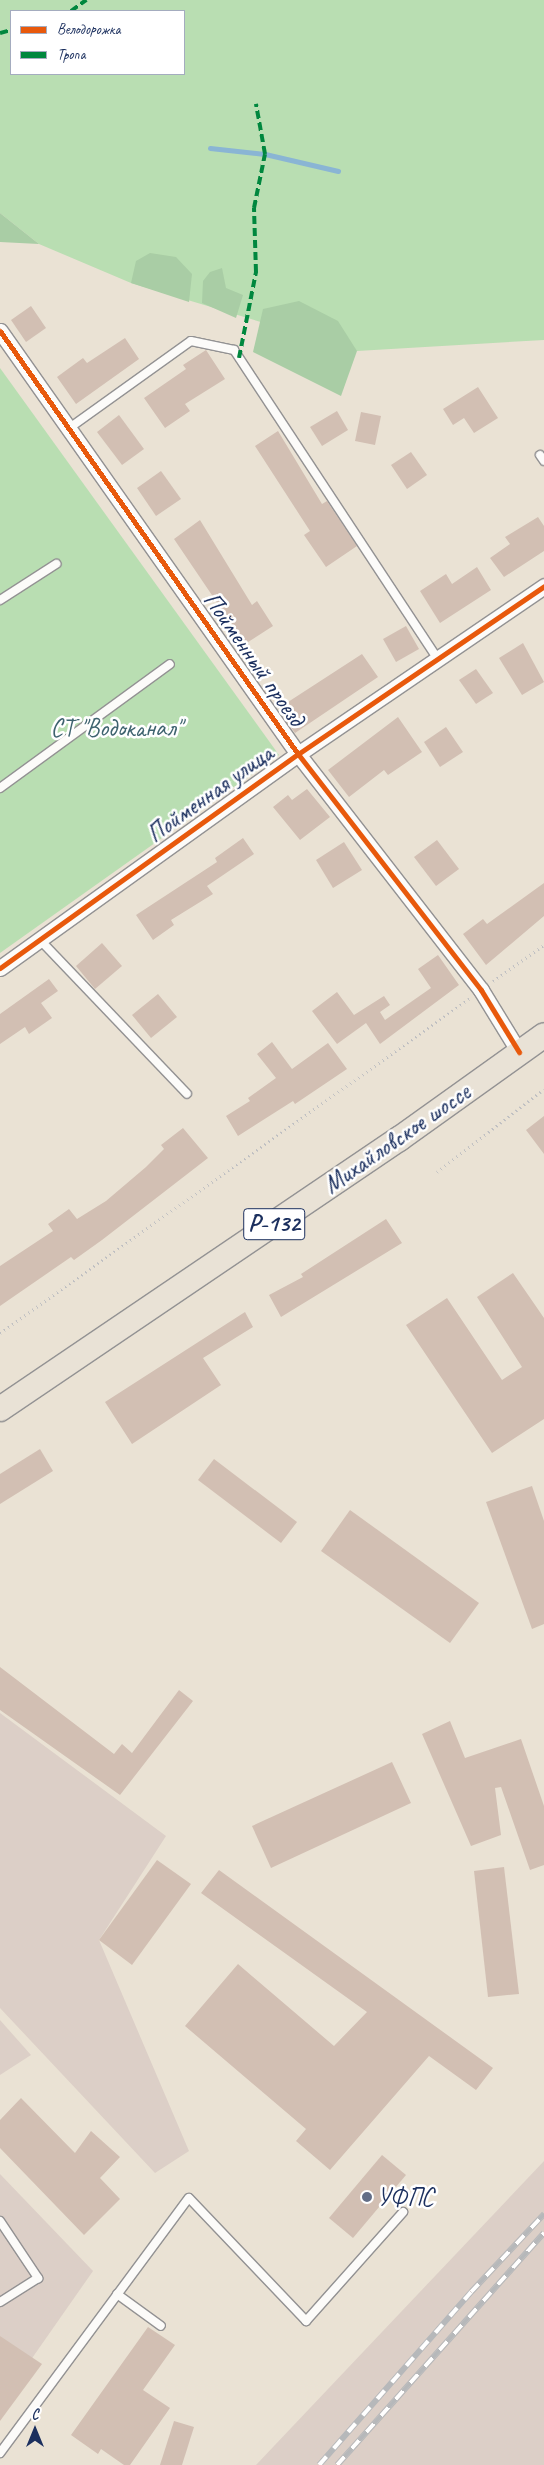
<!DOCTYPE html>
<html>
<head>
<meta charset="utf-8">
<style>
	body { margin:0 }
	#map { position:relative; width:544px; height:2465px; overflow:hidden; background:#eae2d4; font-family:Caveat,sans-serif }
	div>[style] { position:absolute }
	.industrial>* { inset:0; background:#dccfc7 }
	.green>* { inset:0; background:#b9deb2 }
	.forest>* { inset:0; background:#a9cda5 }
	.stream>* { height:5px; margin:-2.5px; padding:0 2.5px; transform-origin:2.5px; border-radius:2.5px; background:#8ab5d4 }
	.building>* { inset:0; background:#d2bfb3 }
	.path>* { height:3px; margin-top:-1.5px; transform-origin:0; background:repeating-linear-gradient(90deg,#c0c0c2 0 1px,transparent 0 5px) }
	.roads { filter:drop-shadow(1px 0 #939293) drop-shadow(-1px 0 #939293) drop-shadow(0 1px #939293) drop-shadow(0 -1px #939293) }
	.lane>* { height:8px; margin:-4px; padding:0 4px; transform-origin:4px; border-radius:4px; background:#fcfbf9 }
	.street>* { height:15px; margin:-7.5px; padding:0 7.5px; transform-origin:7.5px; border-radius:7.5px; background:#fcfbf9 }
	.primary>* { height:24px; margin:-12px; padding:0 12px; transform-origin:12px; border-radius:12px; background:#e9e2d6 }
	.rail>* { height:5.5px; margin-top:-2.75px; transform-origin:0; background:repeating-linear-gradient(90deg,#fff 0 11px,#b6b8ba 0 22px); box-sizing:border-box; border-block:1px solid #b6b8ba }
	.quiet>* { height:4px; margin-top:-2px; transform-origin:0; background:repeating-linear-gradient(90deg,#00873e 0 8px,transparent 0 12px) }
	.cycleway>* { height:5px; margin:-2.5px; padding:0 2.5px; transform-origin:2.5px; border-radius:2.5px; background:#e8590c }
	.dots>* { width:14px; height:14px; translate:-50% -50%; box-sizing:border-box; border:2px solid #fff; border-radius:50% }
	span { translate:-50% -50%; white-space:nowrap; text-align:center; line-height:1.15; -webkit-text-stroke:5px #fff; paint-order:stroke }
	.shield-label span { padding:1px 4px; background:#fff; border:1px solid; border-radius:4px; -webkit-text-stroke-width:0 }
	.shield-label { font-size:24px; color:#1b2f5e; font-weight:700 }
	.street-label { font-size:25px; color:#1b2f5e }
	.park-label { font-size:25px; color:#3e636f }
	.poi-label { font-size:25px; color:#1b2f5e }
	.left { translate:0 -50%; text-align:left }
	.legend { position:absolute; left:10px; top:10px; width:175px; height:65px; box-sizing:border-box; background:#fff; border:1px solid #a4acbf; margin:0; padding:6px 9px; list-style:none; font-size:15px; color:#1b2f5e }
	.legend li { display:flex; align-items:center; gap:10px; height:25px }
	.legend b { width:25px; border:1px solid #a4acbf }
	.north { position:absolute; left:10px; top:2405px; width:50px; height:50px; -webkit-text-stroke:4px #fff; paint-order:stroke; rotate:0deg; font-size:14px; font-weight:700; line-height:20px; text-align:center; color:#1b2f5e }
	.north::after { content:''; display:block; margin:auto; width:18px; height:22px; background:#1b2f5e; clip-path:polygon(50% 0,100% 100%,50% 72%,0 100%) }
</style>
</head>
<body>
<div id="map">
	<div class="industrial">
		<div style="clip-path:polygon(0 1713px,166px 1836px,99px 1940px,189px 2151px,155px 2173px,0 2008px)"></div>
		<div style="clip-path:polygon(0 2020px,31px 2055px,0 2075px)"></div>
		<div style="clip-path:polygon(544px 2161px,544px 2465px,256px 2465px)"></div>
		<div style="clip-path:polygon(0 2174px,93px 2271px,0 2404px)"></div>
	</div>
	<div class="green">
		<div style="clip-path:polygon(evenodd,0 0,544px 0,544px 340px,357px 351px,131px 283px,39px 244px,0 213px,0 0,11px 11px,184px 11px,184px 74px,11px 74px,11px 11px)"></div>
		<div style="clip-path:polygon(0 368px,279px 755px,0 953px)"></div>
	</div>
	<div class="forest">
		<div style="clip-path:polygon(0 213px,39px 244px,0 242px)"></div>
		<div style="clip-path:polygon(150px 253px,176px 257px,192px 274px,189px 302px,131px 283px,136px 261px)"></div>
		<div style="clip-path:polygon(222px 268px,226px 288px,243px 295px,236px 318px,202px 303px,203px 281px,210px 272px)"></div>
		<div style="clip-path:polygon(299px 301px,338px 321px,357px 351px,341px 396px,253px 352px,263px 309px)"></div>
	</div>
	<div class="stream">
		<div style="left:210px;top:148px;width:55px;rotate:6.2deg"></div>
		<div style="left:265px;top:154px;width:75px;rotate:13.1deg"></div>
	</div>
	<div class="building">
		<div style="clip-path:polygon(31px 306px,46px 328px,26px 342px,11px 320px)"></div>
		<div style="clip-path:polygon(125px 338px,139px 359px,76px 404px,57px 377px,83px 358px,87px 363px)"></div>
		<div style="clip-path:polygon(206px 350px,225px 379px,185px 404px,190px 411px,165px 428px,144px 398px,186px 369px,183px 365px)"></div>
		<div style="clip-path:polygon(478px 387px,498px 418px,474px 433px,464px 418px,453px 425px,443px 409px)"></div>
		<div style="clip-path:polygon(337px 411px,348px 430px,322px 446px,310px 427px)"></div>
		<div style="clip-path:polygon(361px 412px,381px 416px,375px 445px,355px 441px)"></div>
		<div style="clip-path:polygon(119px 415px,144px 449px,122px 465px,97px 432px)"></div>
		<div style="clip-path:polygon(278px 431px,322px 504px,327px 501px,357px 546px,326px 567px,304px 535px,310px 531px,255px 446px)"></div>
		<div style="clip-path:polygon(411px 452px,427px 475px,407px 489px,391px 465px)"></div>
		<div style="clip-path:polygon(161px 471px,181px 499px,156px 516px,137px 488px)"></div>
		<div style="clip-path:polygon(538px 517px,544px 526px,544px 551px,504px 577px,490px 558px,510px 544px,505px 537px)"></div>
		<div style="clip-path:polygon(200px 520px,252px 605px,257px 601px,273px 626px,245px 644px,174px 539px)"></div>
		<div style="clip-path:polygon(477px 567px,491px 590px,440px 623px,420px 591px,446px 574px,452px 584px)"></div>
		<div style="clip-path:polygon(406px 626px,419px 649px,396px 662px,383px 639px)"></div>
		<div style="clip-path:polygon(523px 643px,544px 682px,522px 695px,499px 658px)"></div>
		<div style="clip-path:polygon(362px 654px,378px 677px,295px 733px,285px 719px,295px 713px,288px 702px)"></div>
		<div style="clip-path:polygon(476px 669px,493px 693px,476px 704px,459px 680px)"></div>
		<div style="clip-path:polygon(398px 717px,422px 752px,388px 775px,384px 770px,349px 797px,328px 770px)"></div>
		<div style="clip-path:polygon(446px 727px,463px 752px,440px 767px,424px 742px)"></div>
		<div style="clip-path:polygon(307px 789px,330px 817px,300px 840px,273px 807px,288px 795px,292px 800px)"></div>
		<div style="clip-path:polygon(243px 838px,254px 854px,207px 886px,213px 894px,171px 920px,174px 925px,153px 940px,136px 915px,217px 862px,215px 858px)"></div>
		<div style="clip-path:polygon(437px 840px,459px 869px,436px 886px,414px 857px)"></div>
		<div style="clip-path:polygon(344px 842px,362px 870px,333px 888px,316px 860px)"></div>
		<div style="clip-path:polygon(544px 883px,544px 916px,486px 965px,463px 934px,483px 919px,487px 924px)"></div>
		<div style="clip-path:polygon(102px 943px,122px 966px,95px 989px,76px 966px)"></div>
		<div style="clip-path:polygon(438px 955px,459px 985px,380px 1044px,366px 1023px,337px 1044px,312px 1011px,337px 992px,354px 1015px,384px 996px,390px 1005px,380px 1012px,385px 1020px,431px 988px,418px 969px)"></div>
		<div style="clip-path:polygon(49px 979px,58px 991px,41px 1003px,52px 1018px,29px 1034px,25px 1027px,0 1044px,0 1014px)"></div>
		<div style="clip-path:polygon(158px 994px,177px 1017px,151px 1038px,132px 1015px)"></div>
		<div style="clip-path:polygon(272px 1042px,292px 1069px,328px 1043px,347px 1069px,295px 1104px,293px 1101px,238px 1136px,226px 1116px,250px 1101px,248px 1098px,276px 1078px,257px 1054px)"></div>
		<div style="clip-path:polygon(544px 1116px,544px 1154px,526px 1130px)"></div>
		<div style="clip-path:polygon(183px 1128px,208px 1158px,102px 1240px,74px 1260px,71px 1257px,0 1306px,0 1266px,53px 1231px,48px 1224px,69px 1209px,77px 1219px,106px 1201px,146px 1167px,164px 1149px,161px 1145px)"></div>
		<div style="clip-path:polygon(386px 1219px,402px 1243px,281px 1317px,269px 1295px,303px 1277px,301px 1274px)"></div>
		<div style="clip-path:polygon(513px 1273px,544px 1318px,544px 1419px,492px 1453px,406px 1325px,447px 1298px,502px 1380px,522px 1367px,477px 1297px)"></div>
		<div style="clip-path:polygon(245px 1312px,253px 1327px,203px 1358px,221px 1385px,132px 1444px,105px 1402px)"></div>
		<div style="clip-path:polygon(40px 1449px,53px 1471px,0 1504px,0 1474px)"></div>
		<div style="clip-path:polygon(214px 1459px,297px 1522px,281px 1543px,198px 1480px)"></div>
		<div style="clip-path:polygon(532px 1486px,544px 1521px,544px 1624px,532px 1629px,486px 1502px)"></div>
		<div style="clip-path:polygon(350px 1510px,479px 1603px,450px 1643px,321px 1551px)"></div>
		<div style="clip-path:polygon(0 1667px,114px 1754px,122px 1744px,132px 1753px,179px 1690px,193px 1701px,120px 1795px,0 1710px)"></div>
		<div style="clip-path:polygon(450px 1721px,465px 1758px,521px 1739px,544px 1806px,544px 1865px,530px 1870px,501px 1787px,495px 1788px,501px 1835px,471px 1846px,422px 1734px)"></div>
		<div style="clip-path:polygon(392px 1762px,411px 1803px,271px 1868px,252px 1826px)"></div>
		<div style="clip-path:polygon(157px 1860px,191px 1884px,132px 1965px,99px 1940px)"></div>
		<div style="clip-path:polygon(504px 1867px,519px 1994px,488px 1997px,474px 1871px)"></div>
		<div style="clip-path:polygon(219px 1870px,493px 2068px,476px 2090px,429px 2056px,330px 2170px,296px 2141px,306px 2129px,185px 2026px,238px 1964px,334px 2046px,367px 2012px,201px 1893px)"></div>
		<div style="clip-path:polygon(21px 2098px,75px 2153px,91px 2131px,120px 2157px,100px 2178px,120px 2199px,84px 2235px,0 2148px,0 2120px)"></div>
		<div style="clip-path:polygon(382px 2155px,406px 2175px,353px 2238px,329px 2218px)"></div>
		<div style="clip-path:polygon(148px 2327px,175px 2345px,143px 2390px,170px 2408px,130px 2465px,124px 2465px,101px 2449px,98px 2454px,71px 2435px)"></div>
		<div style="clip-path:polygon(0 2336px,42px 2364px,0 2421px)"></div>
		<div style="clip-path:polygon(174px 2421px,194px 2427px,182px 2465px,160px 2465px)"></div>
	</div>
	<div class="path">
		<div style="left:493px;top:981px;width:62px;rotate:-35.2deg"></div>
		<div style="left:437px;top:1172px;width:135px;rotate:-37.8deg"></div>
		<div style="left:0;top:1333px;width:577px;rotate:-35.48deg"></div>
	</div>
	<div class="roads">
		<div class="lane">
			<div style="left:68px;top:429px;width:151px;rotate:-35.6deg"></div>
			<div style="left:191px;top:341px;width:44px;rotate:11.8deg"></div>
			<div style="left:234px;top:350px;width:370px;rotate:56.6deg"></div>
			<div style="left:540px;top:455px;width:7px;rotate:56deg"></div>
			<div style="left:0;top:600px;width:67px;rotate:-32.7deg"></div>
			<div style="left:0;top:788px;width:210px;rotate:-36.1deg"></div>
			<div style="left:39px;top:939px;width:214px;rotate:46.3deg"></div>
			<div style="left:0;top:2221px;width:69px;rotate:56.3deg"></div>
			<div style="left:38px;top:2278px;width:45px;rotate:147.7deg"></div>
			<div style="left:117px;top:2294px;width:54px;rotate:36deg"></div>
			<div style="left:0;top:2453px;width:317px;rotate:-53.5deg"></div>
			<div style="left:189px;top:2198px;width:170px;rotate:46.4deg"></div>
			<div style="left:306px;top:2321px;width:146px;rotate:-48.3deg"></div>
		</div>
		<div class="street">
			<div style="left:0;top:331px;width:517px;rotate:54.84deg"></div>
			<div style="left:298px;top:754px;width:299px;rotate:52.2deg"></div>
			<div style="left:481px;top:990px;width:73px;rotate:58.5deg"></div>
			<div style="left:0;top:968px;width:367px;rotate:-35.7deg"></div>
			<div style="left:298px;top:754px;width:298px;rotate:-34.3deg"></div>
		</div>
		<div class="primary">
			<div style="left:0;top:1409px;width:482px;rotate:-34.1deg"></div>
			<div style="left:399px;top:1139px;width:178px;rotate:-35.6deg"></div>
		</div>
	</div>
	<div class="rail">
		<div style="left:319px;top:2465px;width:230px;rotate:-48.7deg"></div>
		<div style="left:471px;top:2292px;width:107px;rotate:-46.9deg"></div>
		<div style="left:337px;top:2465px;width:311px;rotate:-48.3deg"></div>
	</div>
	<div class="quiet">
		<div style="left:71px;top:11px;width:19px;rotate:-36deg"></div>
		<div style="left:0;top:33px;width:11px;rotate:-15deg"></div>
		<div style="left:239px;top:358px;width:88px;rotate:-78.8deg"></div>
		<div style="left:256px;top:272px;width:64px;rotate:-91.8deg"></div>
		<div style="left:254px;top:208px;width:55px;rotate:-78.5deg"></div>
		<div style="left:265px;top:154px;width:51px;rotate:-100.2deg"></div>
	</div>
	<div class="cycleway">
		<div style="left:0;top:331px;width:517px;rotate:54.84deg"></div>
		<div style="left:298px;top:754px;width:299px;rotate:52.2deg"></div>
		<div style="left:481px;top:990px;width:73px;rotate:58.5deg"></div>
		<div style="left:0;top:968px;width:367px;rotate:-35.7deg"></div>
		<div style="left:298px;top:754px;width:298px;rotate:-34.3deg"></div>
	</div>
	<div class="dots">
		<div style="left:367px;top:2197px;background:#636e87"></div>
	</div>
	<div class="shield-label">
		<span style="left:274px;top:1224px">Р-132</span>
	</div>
	<div class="street-label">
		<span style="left:254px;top:659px;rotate:55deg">Пойменный проезд</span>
		<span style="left:210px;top:794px;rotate:-36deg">Пойменная улица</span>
		<span style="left:397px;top:1139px;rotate:-35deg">Михайловское шоссе</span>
	</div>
	<div class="park-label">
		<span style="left:116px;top:728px">СТ "Водоканал"</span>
	</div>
	<div class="poi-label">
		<span class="left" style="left:377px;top:2197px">УФПС</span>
	</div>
	<ul class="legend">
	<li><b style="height:6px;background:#e8590c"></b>Велодорожка</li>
	<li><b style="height:6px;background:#00873e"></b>Тропа</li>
	</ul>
	<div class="north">С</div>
</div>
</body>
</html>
